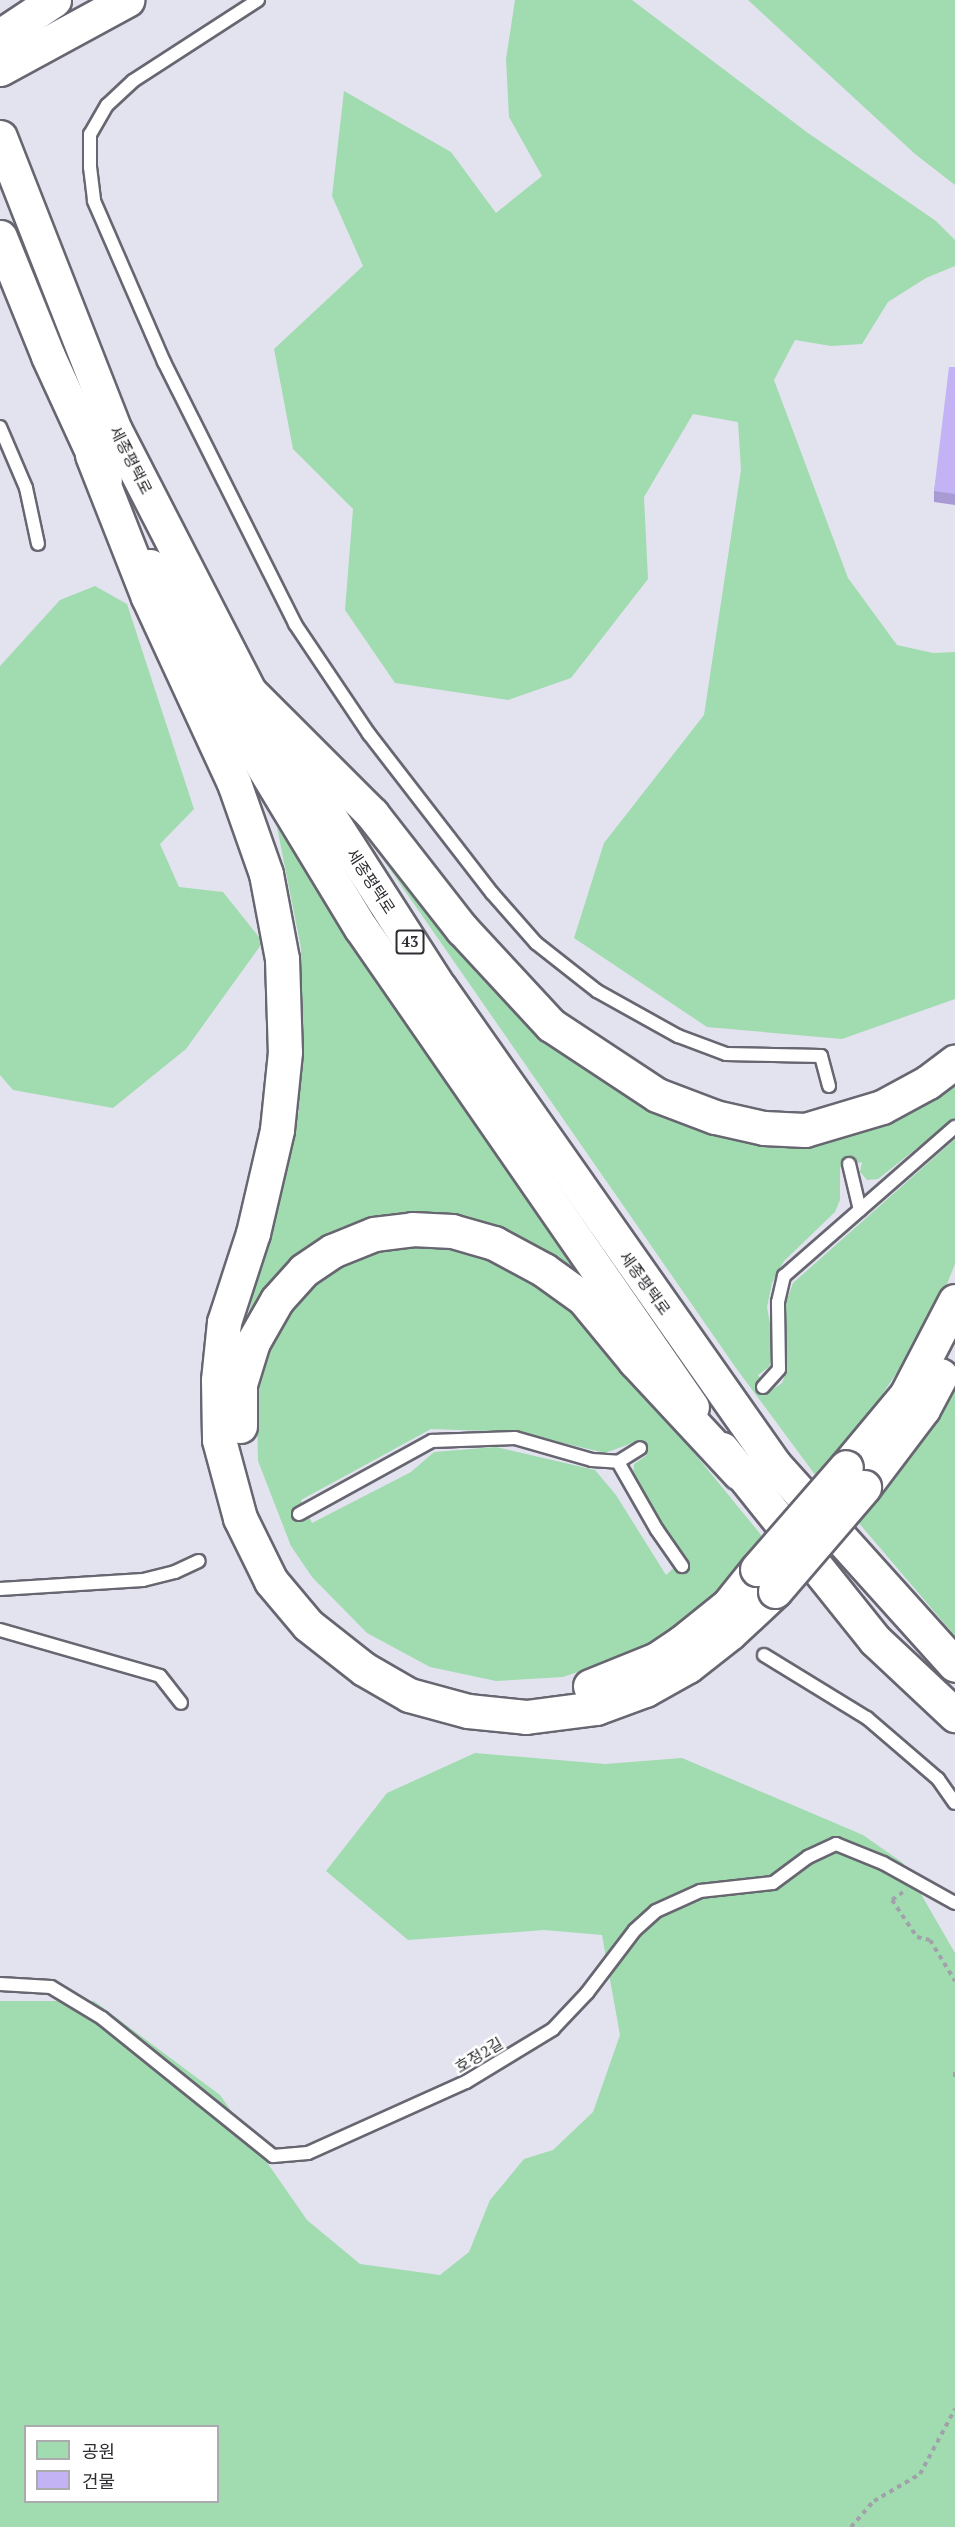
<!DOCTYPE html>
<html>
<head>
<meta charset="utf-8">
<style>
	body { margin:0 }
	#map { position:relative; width:955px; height:2527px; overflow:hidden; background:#e3e3ef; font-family:"PT Serif","Noto Sans KR",serif }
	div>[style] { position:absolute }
	.green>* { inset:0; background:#a1dbb0 }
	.path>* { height:4px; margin-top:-2px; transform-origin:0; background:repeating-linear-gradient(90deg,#a1a1aa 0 4.5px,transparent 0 9px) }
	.roads { filter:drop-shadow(2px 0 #676671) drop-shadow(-2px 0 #676671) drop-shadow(0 2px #676671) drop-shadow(0 -2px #676671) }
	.service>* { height:12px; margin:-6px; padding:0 6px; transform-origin:6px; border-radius:6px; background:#fff }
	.trunk>* { height:33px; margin:-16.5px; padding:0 16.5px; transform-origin:16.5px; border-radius:16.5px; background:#fff }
	.motorway>* { height:33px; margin:-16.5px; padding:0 16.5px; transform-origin:16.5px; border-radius:16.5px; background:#fff }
	.bridges { filter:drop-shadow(2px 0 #676671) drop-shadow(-2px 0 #676671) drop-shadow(0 2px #676671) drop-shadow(0 -2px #676671) }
	.motorway-bridge>* { height:33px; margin:-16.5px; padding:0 16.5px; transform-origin:16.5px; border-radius:16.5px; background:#fff }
	.wall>* { inset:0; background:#a89ad3 }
	.building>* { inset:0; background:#c3b3f5 }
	span { translate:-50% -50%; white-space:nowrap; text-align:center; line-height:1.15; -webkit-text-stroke:5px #fff; paint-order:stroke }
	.shield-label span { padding:2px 4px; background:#fff; border:2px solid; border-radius:4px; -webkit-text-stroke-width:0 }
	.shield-label { font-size:15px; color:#2d2d31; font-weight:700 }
	.street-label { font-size:16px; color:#2d2d31 }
	.legend { position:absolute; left:24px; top:2425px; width:195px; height:78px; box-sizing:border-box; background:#fff; border:2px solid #ababad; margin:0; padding:8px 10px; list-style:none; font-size:18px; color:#2d2d31 }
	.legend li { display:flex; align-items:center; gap:12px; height:30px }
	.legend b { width:30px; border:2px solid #ababad }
</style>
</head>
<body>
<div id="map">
	<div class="green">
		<div style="clip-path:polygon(515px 0,632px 0,808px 133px,936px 221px,955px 240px,955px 266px,926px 278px,888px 302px,862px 344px,831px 346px,795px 340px,774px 380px,848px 578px,897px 645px,933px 653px,955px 652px,955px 999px,842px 1039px,707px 1027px,574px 938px,604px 843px,704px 715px,741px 470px,738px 422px,693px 414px,644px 497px,648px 579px,571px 678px,508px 700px,395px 683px,345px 610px,353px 509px,293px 449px,274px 349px,363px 266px,332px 196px,344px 91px,451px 152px,496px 213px,542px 176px,509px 117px,506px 59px)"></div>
		<div style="clip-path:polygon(748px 0,955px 0,955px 185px,915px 154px)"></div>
		<div style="clip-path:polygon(95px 586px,127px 604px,194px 809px,160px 844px,179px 887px,223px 892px,263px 942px,186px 1049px,113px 1108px,13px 1090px,0 1075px,0 666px,60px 600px)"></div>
		<div style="clip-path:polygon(277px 827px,572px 1267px,545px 1257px,484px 1222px,420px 1211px,374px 1217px,342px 1227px,286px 1264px,245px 1328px,299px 1111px,301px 948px)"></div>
		<div style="clip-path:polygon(362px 829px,515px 1003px,570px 1057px,630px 1097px,708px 1132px,770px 1141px,955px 1073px,955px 1118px,878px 1179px,867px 1180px,860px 1172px,862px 1162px,840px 1167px,840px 1200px,835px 1212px,784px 1261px,772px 1283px,767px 1307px,775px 1351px,769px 1367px,758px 1375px,769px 1392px,782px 1383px,786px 1373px,785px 1305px,793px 1283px,955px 1139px,955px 1264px,933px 1319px,852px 1439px,816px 1476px,736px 1368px)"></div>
		<div style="clip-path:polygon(evenodd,398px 1241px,487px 1252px,575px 1307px,766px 1541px,728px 1587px,686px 1624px,629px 1655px,563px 1677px,496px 1681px,430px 1667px,367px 1633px,312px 1577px,291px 1546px,258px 1461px,256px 1379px,269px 1336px,315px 1277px,352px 1255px,398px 1241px,431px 1429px,518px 1432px,605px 1453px,635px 1442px,647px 1455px,634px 1464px,633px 1475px,681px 1561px,666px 1575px,616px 1495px,595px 1470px,496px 1447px,434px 1452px,411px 1472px,312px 1523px,301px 1500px,431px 1429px)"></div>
		<div style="clip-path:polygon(955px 1376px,955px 1636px,858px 1522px)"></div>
		<div style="clip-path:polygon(evenodd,475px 1753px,605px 1764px,682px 1758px,863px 1835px,903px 1863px,955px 1953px,955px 2527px,0 2527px,0 2001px,94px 2001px,220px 2095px,307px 2220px,360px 2264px,440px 2275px,469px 2252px,490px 2200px,524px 2159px,553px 2150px,593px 2112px,620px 2035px,602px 1935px,544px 1930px,408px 1940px,326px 1871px,387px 1793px,475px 1753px,26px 2426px,218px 2426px,218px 2502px,26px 2502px,26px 2426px)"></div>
	</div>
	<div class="path">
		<div style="left:903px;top:1892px;width:14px;rotate:144deg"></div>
		<div style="left:892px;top:1900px;width:45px;rotate:56deg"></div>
		<div style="left:917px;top:1937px;width:13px;rotate:13deg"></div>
		<div style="left:930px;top:1940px;width:48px;rotate:58.6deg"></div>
		<div style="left:955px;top:2072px;width:6px;rotate:90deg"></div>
		<div style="left:851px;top:2527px;width:35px;rotate:-49deg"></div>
		<div style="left:874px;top:2501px;width:53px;rotate:-30.4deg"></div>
		<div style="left:920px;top:2474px;width:74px;rotate:-61.7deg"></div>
	</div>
	<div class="roads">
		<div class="service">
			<div style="left:258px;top:0;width:149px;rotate:147.1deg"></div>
			<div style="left:133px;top:81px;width:35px;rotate:137deg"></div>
			<div style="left:107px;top:105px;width:34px;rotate:120deg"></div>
			<div style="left:90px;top:134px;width:33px;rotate:90deg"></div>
			<div style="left:90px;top:167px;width:34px;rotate:83deg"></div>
			<div style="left:94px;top:201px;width:176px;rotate:66.5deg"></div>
			<div style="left:164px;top:362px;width:293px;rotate:63.4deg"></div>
			<div style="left:295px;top:624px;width:133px;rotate:56.1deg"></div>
			<div style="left:369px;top:734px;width:201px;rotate:52.3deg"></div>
			<div style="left:492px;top:893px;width:67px;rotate:48.7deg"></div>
			<div style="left:536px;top:943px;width:78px;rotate:38.2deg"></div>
			<div style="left:597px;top:991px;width:93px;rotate:29.1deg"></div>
			<div style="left:678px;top:1036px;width:51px;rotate:20.6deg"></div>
			<div style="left:726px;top:1054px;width:95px;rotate:1.2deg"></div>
			<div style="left:821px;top:1056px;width:31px;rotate:75deg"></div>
			<div style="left:0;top:427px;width:66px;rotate:66.9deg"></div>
			<div style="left:26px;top:488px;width:57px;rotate:77.9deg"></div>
			<div style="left:849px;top:1164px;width:47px;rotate:76.6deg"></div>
			<div style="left:763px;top:1387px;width:24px;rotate:-48deg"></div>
			<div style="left:779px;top:1369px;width:67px;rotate:-90.9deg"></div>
			<div style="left:778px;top:1302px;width:27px;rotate:-77deg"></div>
			<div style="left:784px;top:1276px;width:227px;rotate:-41.1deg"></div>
			<div style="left:618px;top:1462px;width:78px;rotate:60.2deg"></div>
			<div style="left:657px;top:1530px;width:44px;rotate:55.2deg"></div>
			<div style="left:299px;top:1514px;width:152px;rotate:-28.8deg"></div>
			<div style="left:432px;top:1441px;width:83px;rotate:-2.1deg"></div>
			<div style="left:515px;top:1438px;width:80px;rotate:15.9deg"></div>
			<div style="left:592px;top:1460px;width:26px;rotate:4deg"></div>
			<div style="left:618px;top:1462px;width:26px;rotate:-32deg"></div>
			<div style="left:0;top:1589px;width:143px;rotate:-3.6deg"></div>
			<div style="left:143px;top:1580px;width:33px;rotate:-14deg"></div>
			<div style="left:175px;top:1572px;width:26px;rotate:-25deg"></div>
			<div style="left:0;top:1630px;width:166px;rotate:16deg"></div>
			<div style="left:160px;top:1676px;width:34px;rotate:52deg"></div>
			<div style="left:764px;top:1655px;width:121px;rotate:31.5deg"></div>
			<div style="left:867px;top:1718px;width:94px;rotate:40.7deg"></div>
			<div style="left:938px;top:1779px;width:29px;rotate:55deg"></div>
			<div style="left:0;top:1984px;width:51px;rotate:3.4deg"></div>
			<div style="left:51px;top:1987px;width:60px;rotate:31.3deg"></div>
			<div style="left:102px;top:2018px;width:220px;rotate:38.9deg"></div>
			<div style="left:273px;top:2156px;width:35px;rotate:-5deg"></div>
			<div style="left:308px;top:2153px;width:173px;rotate:-24.2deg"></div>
			<div style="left:466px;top:2082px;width:102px;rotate:-31.3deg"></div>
			<div style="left:553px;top:2029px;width:50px;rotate:-46.6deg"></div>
			<div style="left:587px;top:1993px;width:79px;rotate:-52.7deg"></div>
			<div style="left:635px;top:1930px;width:28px;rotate:-42deg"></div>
			<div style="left:656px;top:1911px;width:48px;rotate:-24.4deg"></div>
			<div style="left:700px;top:1891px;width:73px;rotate:-6.3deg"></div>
			<div style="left:773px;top:1883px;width:44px;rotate:-36.6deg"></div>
			<div style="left:808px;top:1857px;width:31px;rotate:-25deg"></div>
			<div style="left:836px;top:1844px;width:51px;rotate:22deg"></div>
			<div style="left:883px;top:1863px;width:82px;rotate:29.1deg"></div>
		</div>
		<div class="trunk">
			<div style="left:0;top:137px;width:315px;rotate:68.6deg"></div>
			<div style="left:115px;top:430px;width:293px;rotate:62.8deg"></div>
			<div style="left:249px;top:691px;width:353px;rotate:57.3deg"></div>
			<div style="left:440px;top:988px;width:581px;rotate:54.94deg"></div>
			<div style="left:774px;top:1464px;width:270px;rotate:48deg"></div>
			<div style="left:0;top:237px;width:128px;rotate:68deg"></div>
			<div style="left:48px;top:356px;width:136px;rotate:65.3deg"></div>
			<div style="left:150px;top:566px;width:107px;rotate:62.7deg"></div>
			<div style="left:199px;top:661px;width:312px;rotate:58.8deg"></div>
			<div style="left:361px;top:928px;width:582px;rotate:55.35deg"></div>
			<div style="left:722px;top:1449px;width:245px;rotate:51.3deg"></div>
			<div style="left:875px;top:1640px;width:110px;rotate:43.2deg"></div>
		</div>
		<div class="motorway">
			<div style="left:0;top:36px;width:65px;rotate:-33.7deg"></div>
			<div style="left:0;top:69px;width:145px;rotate:-28.5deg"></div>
			<div style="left:92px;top:455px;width:153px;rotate:68.5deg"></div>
			<div style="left:148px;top:597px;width:205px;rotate:65.2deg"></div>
			<div style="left:234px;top:783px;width:96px;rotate:70.6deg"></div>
			<div style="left:266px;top:874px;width:86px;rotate:79.3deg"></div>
			<div style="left:282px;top:959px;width:93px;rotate:88.2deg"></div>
			<div style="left:285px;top:1052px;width:78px;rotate:95.9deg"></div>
			<div style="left:277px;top:1130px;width:106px;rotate:103.1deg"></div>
			<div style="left:253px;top:1233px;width:94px;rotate:108deg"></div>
			<div style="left:224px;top:1322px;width:58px;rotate:95.9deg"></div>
			<div style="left:218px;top:1380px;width:60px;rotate:89deg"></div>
			<div style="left:219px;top:1440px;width:81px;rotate:74.9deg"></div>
			<div style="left:240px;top:1518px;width:70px;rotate:63.8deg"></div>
			<div style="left:271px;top:1581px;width:57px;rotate:49.9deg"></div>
			<div style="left:308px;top:1625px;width:71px;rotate:38.2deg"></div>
			<div style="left:364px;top:1669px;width:52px;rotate:30deg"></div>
			<div style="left:409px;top:1695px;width:61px;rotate:15.2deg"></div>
			<div style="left:468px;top:1711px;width:58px;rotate:5.9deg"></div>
			<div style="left:526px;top:1717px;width:71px;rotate:-7.3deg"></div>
			<div style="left:596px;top:1708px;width:52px;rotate:-20.2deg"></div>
			<div style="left:645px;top:1690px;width:49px;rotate:-29.2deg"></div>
			<div style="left:688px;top:1666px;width:53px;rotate:-38.2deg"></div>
			<div style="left:730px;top:1633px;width:62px;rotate:-43deg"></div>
			<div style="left:249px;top:691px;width:174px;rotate:45deg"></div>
			<div style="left:372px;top:814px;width:146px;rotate:52deg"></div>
			<div style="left:462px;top:929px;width:131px;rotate:47.2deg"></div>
			<div style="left:551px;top:1025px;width:127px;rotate:33.4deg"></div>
			<div style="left:657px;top:1095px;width:62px;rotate:20.8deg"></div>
			<div style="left:715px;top:1117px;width:50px;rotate:12.7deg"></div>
			<div style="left:764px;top:1128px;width:41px;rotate:2.8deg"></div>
			<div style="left:805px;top:1130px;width:80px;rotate:-16.6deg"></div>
			<div style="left:882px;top:1107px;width:52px;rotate:-28.5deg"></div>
			<div style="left:928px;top:1082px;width:34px;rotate:-37deg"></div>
			<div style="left:240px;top:1426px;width:42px;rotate:-90deg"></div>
			<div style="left:240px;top:1384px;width:44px;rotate:-72.8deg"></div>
			<div style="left:253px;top:1342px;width:48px;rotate:-60.3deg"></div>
			<div style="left:277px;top:1300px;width:40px;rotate:-48deg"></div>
			<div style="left:304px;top:1270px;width:34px;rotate:-34deg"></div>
			<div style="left:332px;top:1251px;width:45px;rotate:-22deg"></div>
			<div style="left:374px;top:1234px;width:38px;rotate:-7deg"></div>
			<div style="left:412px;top:1229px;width:40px;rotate:2.9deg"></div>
			<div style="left:452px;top:1231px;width:44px;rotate:15.9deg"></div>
			<div style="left:494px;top:1243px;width:57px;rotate:28.4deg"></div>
			<div style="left:544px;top:1270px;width:48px;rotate:35.7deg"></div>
			<div style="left:583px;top:1298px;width:82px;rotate:50.5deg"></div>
			<div style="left:635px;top:1361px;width:153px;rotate:47.1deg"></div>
			<div style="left:846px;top:1467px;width:94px;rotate:-50.2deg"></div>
			<div style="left:906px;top:1395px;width:106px;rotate:-62.5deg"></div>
			<div style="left:864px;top:1487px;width:98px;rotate:-52.9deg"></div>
			<div style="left:923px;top:1409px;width:38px;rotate:-62deg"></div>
			<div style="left:590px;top:1686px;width:72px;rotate:-21.9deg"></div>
			<div style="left:657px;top:1659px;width:30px;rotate:-34deg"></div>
			<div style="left:682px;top:1642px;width:59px;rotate:-38.8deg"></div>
			<div style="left:728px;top:1605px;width:46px;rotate:-51.1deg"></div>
		</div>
	</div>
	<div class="bridges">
		<div class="motorway-bridge">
			<div style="left:757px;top:1569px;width:135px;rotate:-48.9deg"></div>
			<div style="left:775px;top:1591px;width:137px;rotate:-49.4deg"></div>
		</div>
	</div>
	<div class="wall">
		<div style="clip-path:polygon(955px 367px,955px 505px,934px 502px,934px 491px)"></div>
	</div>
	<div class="building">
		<div style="clip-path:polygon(949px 367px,955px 367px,955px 494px,934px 491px)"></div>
	</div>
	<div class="shield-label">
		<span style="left:410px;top:942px">43</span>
	</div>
	<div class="street-label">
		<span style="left:131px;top:460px;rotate:63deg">세종평택로</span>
		<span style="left:371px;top:881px;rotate:57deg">세종평택로</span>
		<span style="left:645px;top:1283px;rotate:54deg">세종평택로</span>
		<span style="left:479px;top:2055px;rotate:-31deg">호정2길</span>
	</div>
	<ul class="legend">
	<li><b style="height:16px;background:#a1dbb0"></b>공원</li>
	<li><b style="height:16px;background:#c3b3f5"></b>건물</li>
	</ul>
</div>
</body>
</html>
